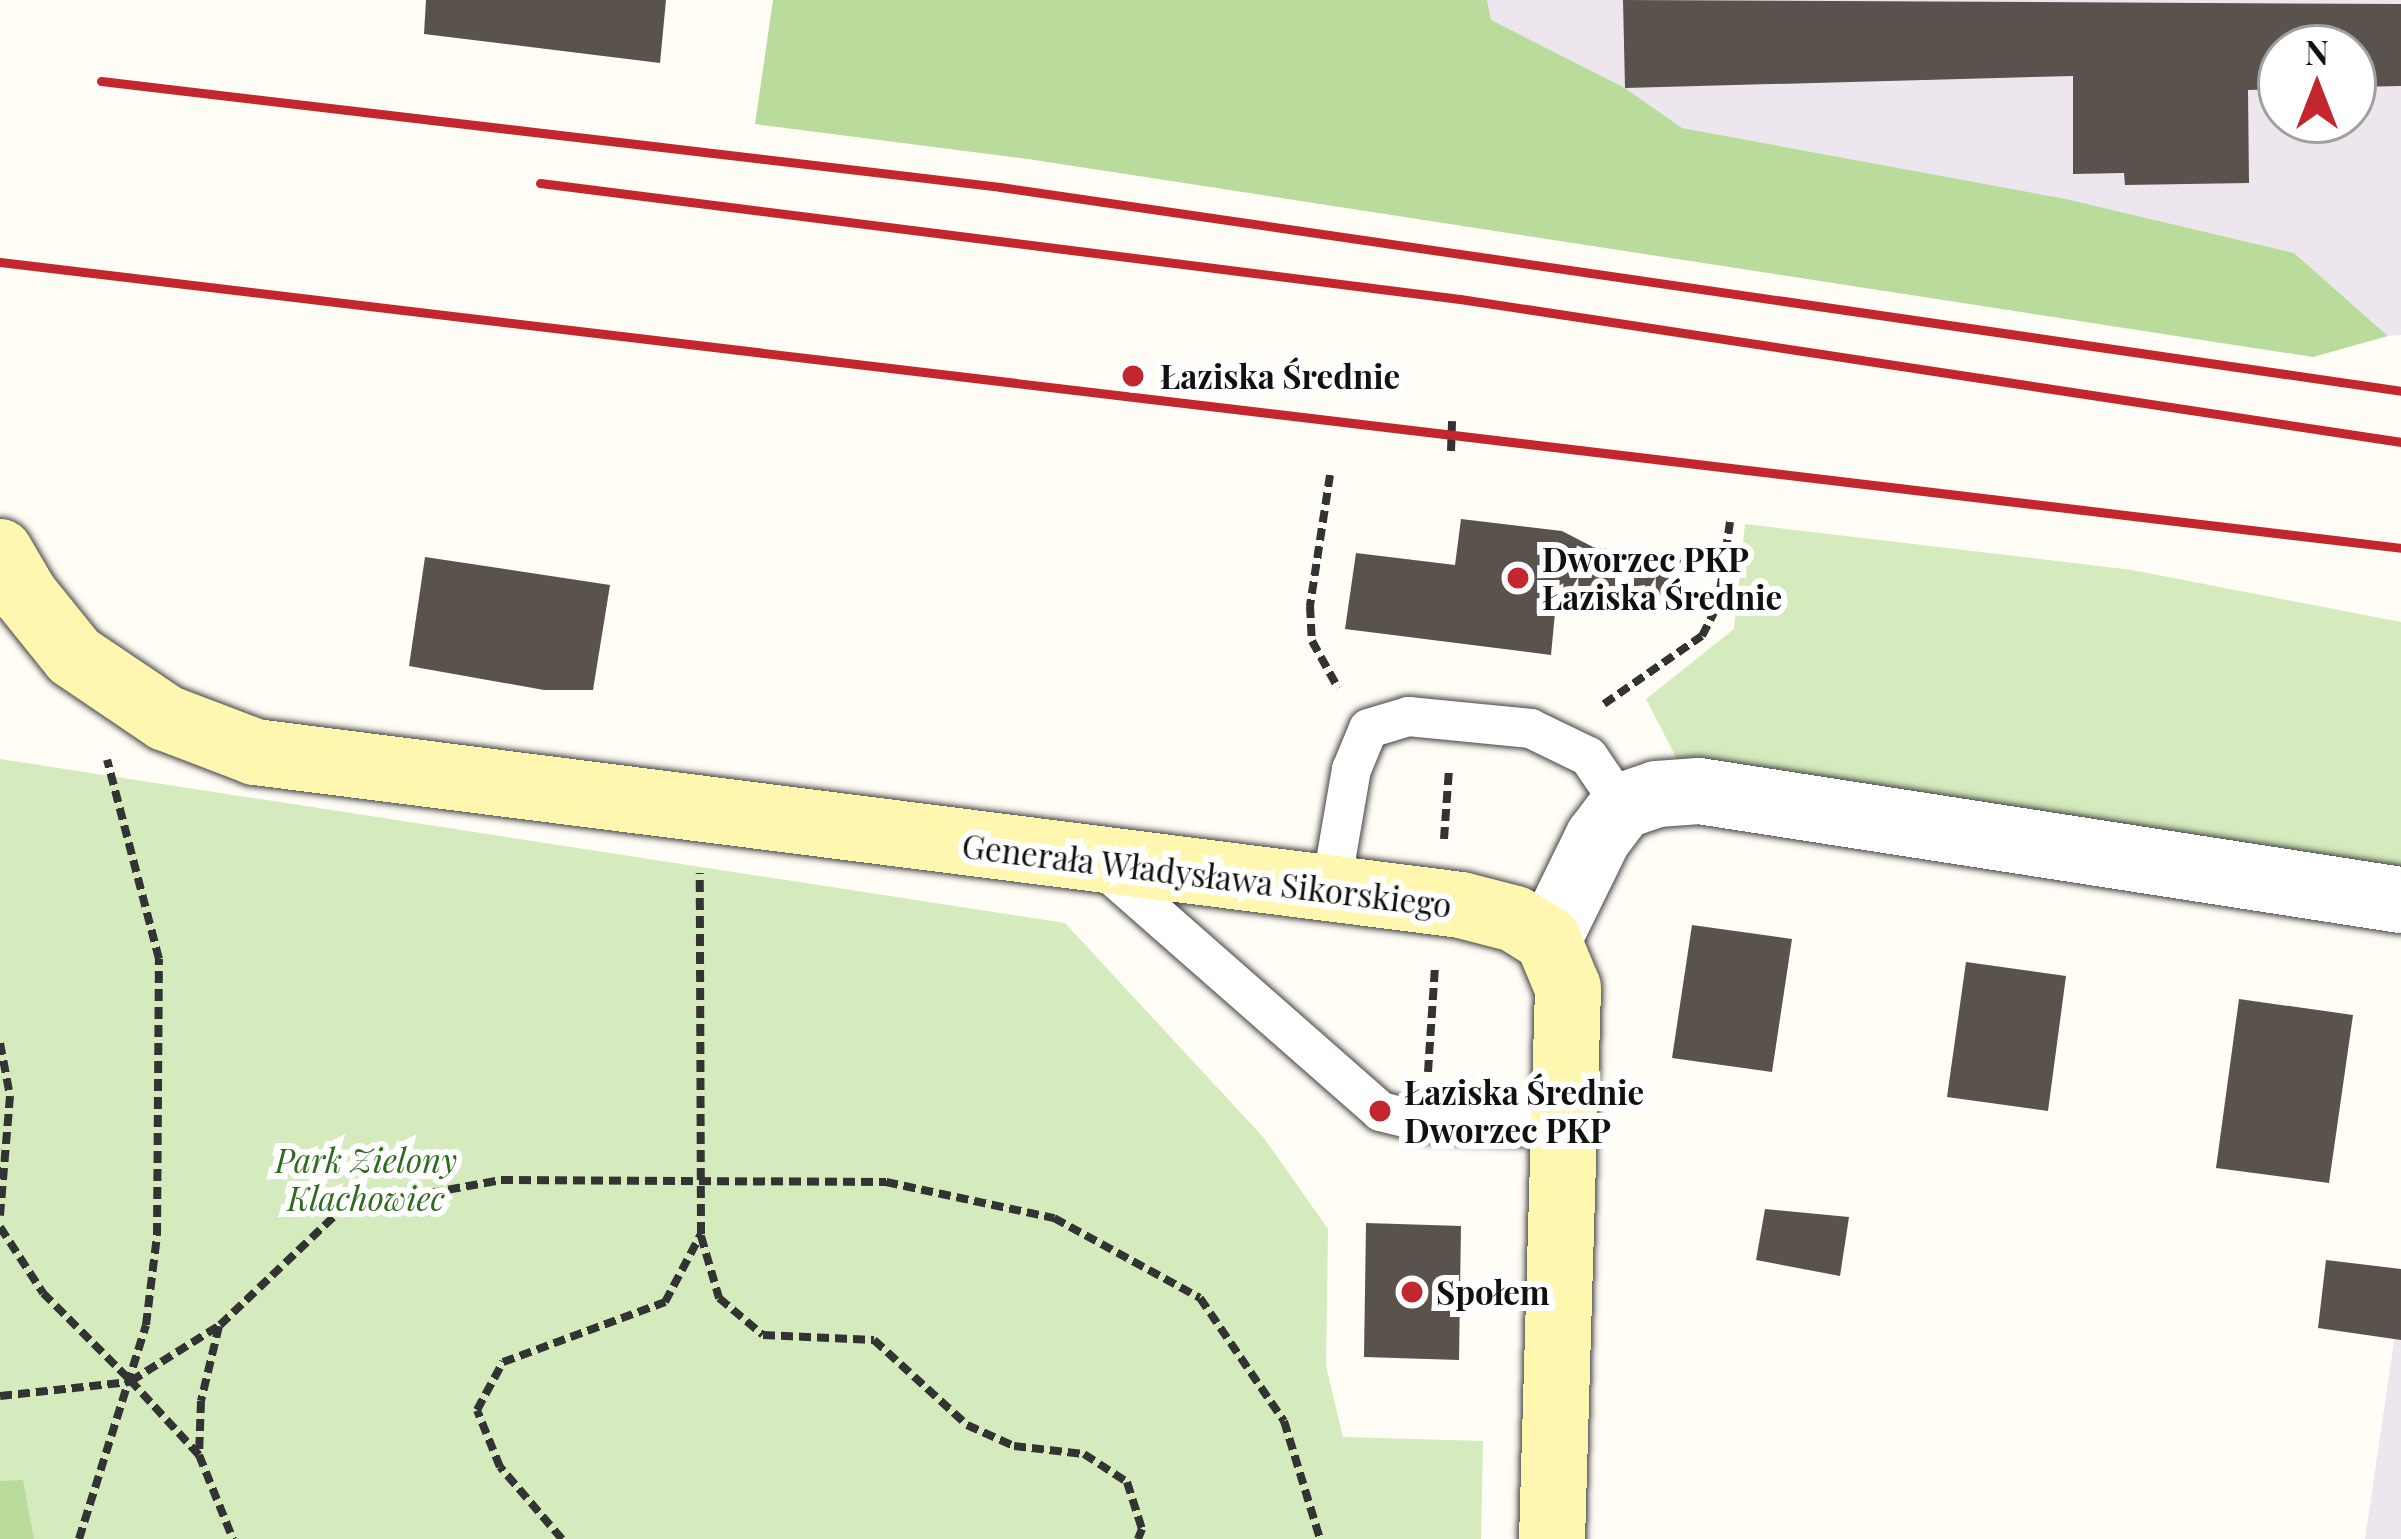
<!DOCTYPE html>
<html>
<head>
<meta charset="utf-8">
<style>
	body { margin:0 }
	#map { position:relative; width:2401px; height:1539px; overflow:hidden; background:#fffdf5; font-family:"Playfair Display",serif }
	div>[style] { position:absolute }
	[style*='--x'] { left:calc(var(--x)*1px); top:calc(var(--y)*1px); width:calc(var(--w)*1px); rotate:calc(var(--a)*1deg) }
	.industrial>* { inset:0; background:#eee6ef }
	.green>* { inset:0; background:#d5ebbd }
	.forest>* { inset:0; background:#b9dc9c }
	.building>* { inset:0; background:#5a524d }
	.path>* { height:8px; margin-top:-4px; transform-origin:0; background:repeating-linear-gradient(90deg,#333 0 12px,transparent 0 18px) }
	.roads { filter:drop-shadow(0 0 3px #444) drop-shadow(0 0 3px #444) }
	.lane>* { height:39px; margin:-19.5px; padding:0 19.5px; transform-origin:19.5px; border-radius:19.5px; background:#fff }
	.street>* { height:66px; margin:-33px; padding:0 33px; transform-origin:33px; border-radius:33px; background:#fff }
	.secondary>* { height:66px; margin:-33px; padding:0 33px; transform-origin:33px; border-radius:33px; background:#fff6b0 }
	.rail>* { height:9px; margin:-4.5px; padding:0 4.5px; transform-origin:4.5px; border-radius:4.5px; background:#c4262e }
	.dots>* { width:33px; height:33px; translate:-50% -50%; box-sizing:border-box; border:6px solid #fff; border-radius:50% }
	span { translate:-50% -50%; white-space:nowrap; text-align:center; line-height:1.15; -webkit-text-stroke:12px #fff; paint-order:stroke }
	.poi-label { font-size:33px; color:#111; font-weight:700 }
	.left { translate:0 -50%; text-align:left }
	.street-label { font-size:33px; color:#111 }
	.park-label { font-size:33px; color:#2f6b1f; font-style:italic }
	.north { position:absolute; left:2257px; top:24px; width:120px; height:120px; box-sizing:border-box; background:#fff; border:3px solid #a0a0a0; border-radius:50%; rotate:0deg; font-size:33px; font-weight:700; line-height:48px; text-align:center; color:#111 }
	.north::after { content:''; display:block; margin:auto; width:42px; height:54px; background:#c4262e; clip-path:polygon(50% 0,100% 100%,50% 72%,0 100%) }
</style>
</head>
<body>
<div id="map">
	<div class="industrial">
		<div style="clip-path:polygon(evenodd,1487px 0,2401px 0,2401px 335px,2388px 336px,2294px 253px,2066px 199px,1682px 128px,1625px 88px,1490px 20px,1487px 0,2281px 48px,2353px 48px,2353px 120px,2281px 120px,2281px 48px)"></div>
		<div style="clip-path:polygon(2401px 1294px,2401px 1539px,2365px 1539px)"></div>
	</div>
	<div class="green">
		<div style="clip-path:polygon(1745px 524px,2132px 570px,2401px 622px,2401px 876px,1679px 763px,1646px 699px,1734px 629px)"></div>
		<div style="clip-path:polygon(0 759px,1065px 923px,1264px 1138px,1328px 1229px,1326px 1366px,1343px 1437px,1483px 1441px,1481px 1539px,0 1539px)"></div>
	</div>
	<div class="forest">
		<div style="clip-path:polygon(773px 0,1487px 0,1491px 20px,1625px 88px,1682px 128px,2066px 199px,2294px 253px,2388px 336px,2313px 357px,1028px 159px,755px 124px)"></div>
		<div style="clip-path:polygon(23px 1480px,34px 1539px,0 1539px,0 1481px)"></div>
	</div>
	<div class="building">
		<div style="clip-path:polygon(426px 0,666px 0,660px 63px,424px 34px)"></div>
		<div style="clip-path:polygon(1623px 0,2401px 4px,2401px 86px,2353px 87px,2353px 48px,2281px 48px,2281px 89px,2248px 90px,2249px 183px,2125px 185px,2124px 173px,2073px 174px,2073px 76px,1625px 88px)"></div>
		<div style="clip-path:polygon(1461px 519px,1562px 531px,1593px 547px,1686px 558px,1680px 608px,1557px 592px,1551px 655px,1345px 629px,1356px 553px,1455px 565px)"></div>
		<div style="clip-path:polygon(425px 557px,610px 585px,593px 690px,544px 690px,409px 666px)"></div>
		<div style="clip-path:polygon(1692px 925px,1792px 939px,1772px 1072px,1672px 1058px)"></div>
		<div style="clip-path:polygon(1966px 962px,2066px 976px,2048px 1111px,1947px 1097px)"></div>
		<div style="clip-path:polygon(2239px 999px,2353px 1015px,2329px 1183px,2216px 1168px)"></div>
		<div style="clip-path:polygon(1765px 1209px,1849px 1217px,1840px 1276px,1756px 1260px)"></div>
		<div style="clip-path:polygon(1366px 1223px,1461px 1226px,1459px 1360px,1364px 1357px)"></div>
		<div style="clip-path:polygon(2326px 1260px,2401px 1269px,2401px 1340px,2318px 1328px)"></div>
	</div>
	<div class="path">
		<div style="--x:1451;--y:451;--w:30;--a:-88"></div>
		<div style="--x:1330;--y:475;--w:133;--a:98.7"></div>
		<div style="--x:1310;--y:606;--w:35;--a:87"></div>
		<div style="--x:1312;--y:641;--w:54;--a:61"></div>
		<div style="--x:1604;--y:704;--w:119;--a:-34.8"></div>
		<div style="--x:1702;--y:636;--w:35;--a:-63"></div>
		<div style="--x:1718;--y:605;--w:84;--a:-81.8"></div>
		<div style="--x:1444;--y:839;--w:69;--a:-85.9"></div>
		<div style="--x:0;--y:1043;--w:54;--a:79.3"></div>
		<div style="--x:10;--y:1096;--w:120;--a:94.8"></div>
		<div style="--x:1428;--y:1072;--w:105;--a:-86.2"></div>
		<div style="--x:0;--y:1227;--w:79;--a:56.9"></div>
		<div style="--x:43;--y:1293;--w:123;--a:45"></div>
		<div style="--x:701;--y:1236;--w:65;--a:73.8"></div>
		<div style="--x:719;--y:1298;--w:57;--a:40.1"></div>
		<div style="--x:763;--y:1335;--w:111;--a:2.6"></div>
		<div style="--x:874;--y:1340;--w:126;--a:42.4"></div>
		<div style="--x:967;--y:1425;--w:51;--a:24.1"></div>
		<div style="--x:1014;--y:1446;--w:70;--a:6.5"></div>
		<div style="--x:1084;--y:1454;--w:51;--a:33.1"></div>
		<div style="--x:1127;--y:1482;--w:49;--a:72.3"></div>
		<div style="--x:1142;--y:1529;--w:11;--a:112"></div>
		<div style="--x:219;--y:1326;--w:77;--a:103.5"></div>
		<div style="--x:201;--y:1401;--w:54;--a:92.1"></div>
		<div style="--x:199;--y:1455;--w:91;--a:68"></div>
		<div style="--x:0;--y:1396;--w:130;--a:-6.2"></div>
		<div style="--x:199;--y:1455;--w:100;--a:-132.6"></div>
		<div style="--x:131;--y:1381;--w:105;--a:-32.2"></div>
		<div style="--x:220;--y:1325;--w:168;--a:-43.6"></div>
		<div style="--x:342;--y:1209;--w:162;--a:-10.3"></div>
		<div style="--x:501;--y:1180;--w:385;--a:0.3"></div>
		<div style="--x:886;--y:1182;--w:172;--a:12.1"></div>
		<div style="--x:1054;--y:1218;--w:166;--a:28.7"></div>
		<div style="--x:1200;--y:1298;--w:149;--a:55.7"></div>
		<div style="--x:1284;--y:1421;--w:123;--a:73"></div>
		<div style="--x:79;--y:1539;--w:224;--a:-72.6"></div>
		<div style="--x:146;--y:1325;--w:91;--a:-83"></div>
		<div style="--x:157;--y:1235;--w:276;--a:-89.6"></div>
		<div style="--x:159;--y:959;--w:206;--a:-104.6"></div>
		<div style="--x:562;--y:1539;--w:95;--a:-130.7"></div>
		<div style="--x:500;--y:1467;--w:61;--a:-112"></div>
		<div style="--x:477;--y:1410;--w:55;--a:-61.6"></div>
		<div style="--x:503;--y:1362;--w:173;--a:-20.3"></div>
		<div style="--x:665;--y:1302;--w:77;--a:-62.1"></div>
		<div style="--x:701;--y:1234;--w:361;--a:-90.2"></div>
	</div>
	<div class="roads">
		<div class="lane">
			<div style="--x:1098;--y:863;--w:376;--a:41.3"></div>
			<div style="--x:1380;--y:1111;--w:45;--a:14"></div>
			<div style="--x:1424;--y:1122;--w:139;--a:2.1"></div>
			<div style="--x:1330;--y:890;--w:123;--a:-80.2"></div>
			<div style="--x:1351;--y:769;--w:44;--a:-67.5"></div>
			<div style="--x:1368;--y:728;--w:42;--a:-16.7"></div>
			<div style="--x:1408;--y:716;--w:123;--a:5.6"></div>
			<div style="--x:1530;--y:728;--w:64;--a:25.8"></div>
			<div style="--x:1588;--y:756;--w:60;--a:55.8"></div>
		</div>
		<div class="street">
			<div style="--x:1548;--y:940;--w:114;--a:-63.9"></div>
			<div style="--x:1598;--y:838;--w:40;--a:-53"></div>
			<div style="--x:1622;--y:806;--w:37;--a:-19"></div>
			<div style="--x:1657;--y:794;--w:42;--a:-4.1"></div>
			<div style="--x:1699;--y:791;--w:710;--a:8.83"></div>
		</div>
		<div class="secondary">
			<div style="--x:0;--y:552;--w:50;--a:59.8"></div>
			<div style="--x:25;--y:595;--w:78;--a:51.2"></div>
			<div style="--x:74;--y:656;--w:111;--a:34"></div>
			<div style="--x:166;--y:718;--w:95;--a:20.9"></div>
			<div style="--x:255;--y:752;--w:1216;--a:7.23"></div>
			<div style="--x:1461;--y:905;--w:56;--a:14.5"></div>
			<div style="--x:1515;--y:919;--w:39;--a:32"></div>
			<div style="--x:1548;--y:940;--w:52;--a:67.4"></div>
			<div style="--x:1568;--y:988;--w:551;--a:91.66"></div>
		</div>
	</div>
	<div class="rail">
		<div style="--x:101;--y:81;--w:905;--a:6.72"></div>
		<div style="--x:1000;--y:187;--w:1416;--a:8.28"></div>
		<div style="--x:540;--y:183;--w:927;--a:7.19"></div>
		<div style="--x:1460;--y:299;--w:952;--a:8.64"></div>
		<div style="--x:0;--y:262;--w:2418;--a:6.79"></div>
	</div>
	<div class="dots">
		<div style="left:1133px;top:376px;background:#c4262e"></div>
		<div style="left:1518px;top:578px;background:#c4262e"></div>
		<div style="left:1380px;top:1111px;background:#c4262e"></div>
		<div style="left:1412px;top:1292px;background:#c4262e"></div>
	</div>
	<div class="poi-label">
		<span class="left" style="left:1160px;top:376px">Łaziska Średnie</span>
		<span class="left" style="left:1542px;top:578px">Dworzec PKP<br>Łaziska Średnie</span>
		<span class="left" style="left:1404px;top:1111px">Łaziska Średnie<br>Dworzec PKP</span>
		<span class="left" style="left:1436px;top:1292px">Społem</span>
	</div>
	<div class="street-label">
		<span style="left:1207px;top:875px;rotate:7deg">Generała Władysława Sikorskiego</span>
	</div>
	<div class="park-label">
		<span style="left:366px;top:1179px">Park Zielony<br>Klachowiec</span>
	</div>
	<div class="north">N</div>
</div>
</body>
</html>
